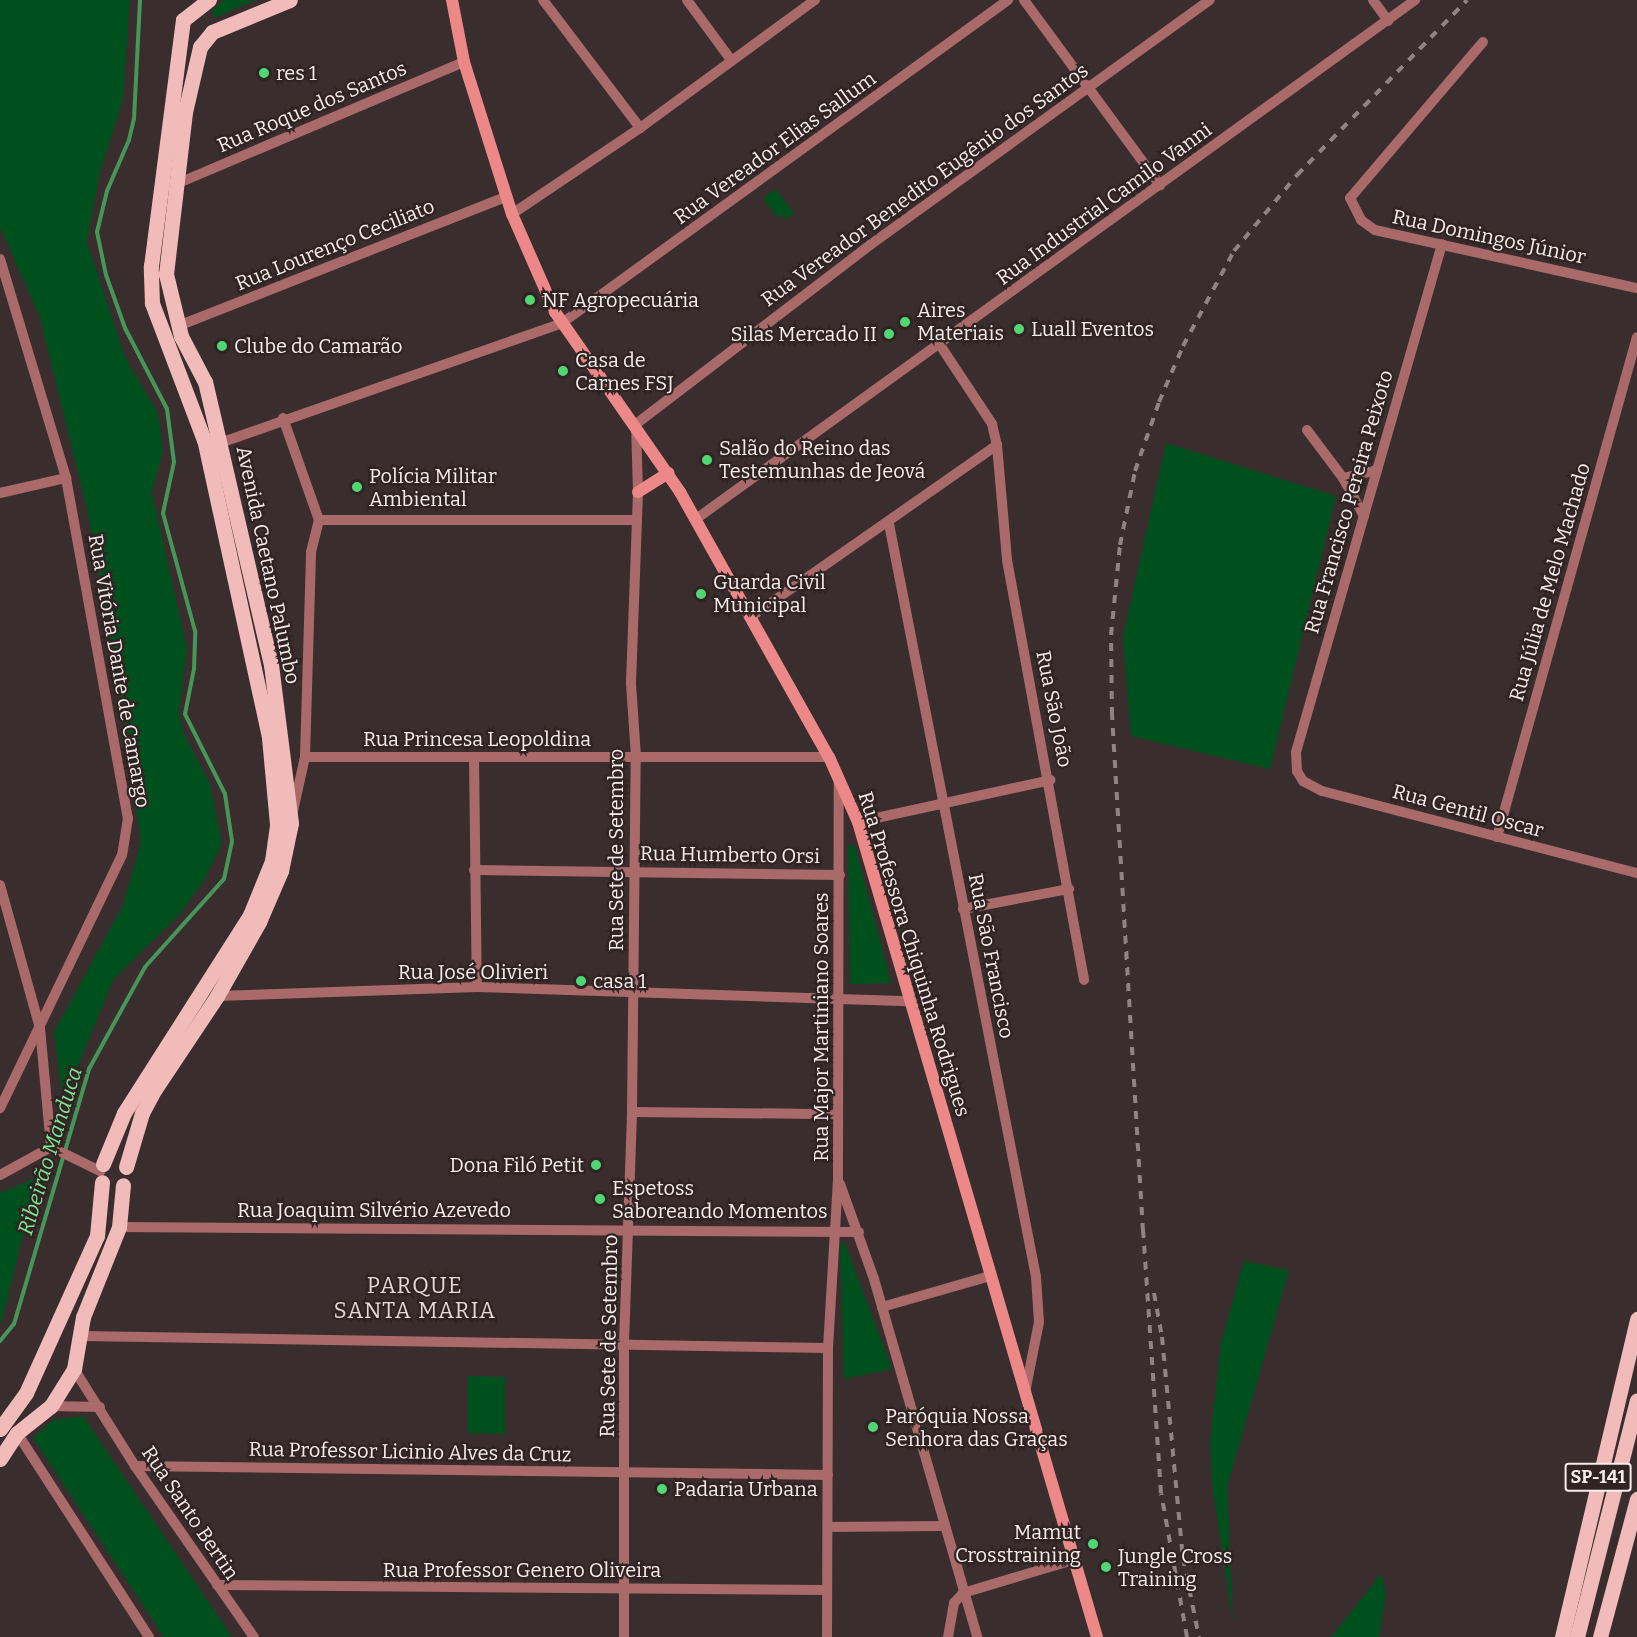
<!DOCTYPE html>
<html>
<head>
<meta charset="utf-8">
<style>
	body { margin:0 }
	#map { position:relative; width:1637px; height:1637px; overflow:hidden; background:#3a2d2d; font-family:Bitter,serif }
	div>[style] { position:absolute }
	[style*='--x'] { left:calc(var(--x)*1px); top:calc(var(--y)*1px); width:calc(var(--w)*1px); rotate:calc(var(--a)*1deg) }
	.green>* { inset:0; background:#00501e }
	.stream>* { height:4px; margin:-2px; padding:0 2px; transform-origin:2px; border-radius:2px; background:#469659 }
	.street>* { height:10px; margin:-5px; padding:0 5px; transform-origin:5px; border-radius:5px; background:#a96a69 }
	.secondary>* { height:12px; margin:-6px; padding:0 6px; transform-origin:6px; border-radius:6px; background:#ec8887 }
	.primary>* { height:15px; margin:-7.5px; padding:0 7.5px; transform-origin:7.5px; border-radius:7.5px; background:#f0bbb9 }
	.rail>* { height:4px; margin-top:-2px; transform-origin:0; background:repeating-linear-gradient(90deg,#8e8483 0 8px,transparent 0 16px) }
	.dots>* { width:16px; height:16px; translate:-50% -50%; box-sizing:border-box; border:3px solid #302423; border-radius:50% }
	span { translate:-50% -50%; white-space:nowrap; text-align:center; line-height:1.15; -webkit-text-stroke:4.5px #302423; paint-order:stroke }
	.shield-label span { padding:2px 4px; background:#302423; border:2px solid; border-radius:4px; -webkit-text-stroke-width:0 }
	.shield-label { font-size:18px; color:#f5edec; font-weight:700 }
	.poi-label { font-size:20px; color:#f5edec }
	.left { translate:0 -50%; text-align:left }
	.right { translate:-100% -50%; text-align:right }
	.street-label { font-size:20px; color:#f5edec }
	.water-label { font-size:21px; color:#7ee694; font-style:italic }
	.quarter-label { font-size:22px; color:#e8d7d6; letter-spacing:1.5px }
</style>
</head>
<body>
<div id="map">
	<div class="green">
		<div style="clip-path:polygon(0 0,130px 0,123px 100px,100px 172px,87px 242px,125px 357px,158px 413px,163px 450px,152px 493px,187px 648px,179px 712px,183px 732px,210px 784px,222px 843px,205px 879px,180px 914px,113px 980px,63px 1103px,54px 1032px,123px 905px,141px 842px,118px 678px,87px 509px,40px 318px,0 227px)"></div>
		<div style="clip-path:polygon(224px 0,256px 0,214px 18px,212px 10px)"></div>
		<div style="clip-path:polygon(775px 189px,794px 213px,785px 219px,781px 214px,777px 217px,763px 198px)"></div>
		<div style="clip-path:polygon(1166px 443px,1336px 496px,1270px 769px,1131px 736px,1123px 637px)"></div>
		<div style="clip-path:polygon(848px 845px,855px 846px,891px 983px,850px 984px)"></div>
		<div style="clip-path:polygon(37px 1177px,2px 1321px,0 1324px,0 1193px)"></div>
		<div style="clip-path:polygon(844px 1241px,892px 1369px,844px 1379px,840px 1244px)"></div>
		<div style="clip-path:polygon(1244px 1261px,1289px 1270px,1227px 1487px,1233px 1623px,1212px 1484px,1210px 1442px,1221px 1343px)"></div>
		<div style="clip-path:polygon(468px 1376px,505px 1377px,505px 1434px,468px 1433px)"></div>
		<div style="clip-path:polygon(83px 1416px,232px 1637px,164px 1637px,33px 1438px,53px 1420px)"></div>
		<div style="clip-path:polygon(1381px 1574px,1386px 1593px,1379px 1637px,1331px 1637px)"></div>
	</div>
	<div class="stream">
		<div style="--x:0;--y:1341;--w:22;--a:-51"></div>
		<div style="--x:14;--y:1324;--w:266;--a:-73.6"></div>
		<div style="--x:89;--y:1069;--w:116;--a:-61.2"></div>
		<div style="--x:145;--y:967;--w:118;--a:-48.1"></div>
		<div style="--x:224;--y:879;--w:39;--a:-78"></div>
		<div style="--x:232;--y:841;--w:48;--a:-98.5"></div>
		<div style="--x:225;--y:794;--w:89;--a:-116.6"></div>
		<div style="--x:185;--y:714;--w:46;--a:-78.7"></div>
		<div style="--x:194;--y:669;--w:38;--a:-88"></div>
		<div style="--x:195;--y:631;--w:122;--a:-105.2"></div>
		<div style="--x:163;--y:513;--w:52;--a:-77.8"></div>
		<div style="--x:174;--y:462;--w:53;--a:-97.5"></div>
		<div style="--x:167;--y:409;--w:91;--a:-117.4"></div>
		<div style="--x:125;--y:328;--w:56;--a:-109.7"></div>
		<div style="--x:106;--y:275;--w:44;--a:-101.8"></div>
		<div style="--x:97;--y:232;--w:42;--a:-76.3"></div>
		<div style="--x:107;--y:191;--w:56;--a:-66.7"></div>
		<div style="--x:129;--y:140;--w:22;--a:-77"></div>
		<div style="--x:134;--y:119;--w:119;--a:-87.1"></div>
	</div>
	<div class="street">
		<div style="--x:543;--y:0;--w:161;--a:52.8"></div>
		<div style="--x:687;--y:0;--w:74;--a:53.7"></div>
		<div style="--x:1024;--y:0;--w:230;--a:53.7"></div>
		<div style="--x:1373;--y:0;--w:26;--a:54"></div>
		<div style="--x:1483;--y:42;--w:205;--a:130.4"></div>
		<div style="--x:1350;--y:198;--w:25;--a:63"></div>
		<div style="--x:1361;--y:220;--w:17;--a:36"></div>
		<div style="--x:1375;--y:230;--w:268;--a:12.5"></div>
		<div style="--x:174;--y:185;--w:315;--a:-23"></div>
		<div style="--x:512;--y:214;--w:154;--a:-33.9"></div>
		<div style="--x:640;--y:128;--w:217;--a:-36.2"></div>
		<div style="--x:1442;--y:244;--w:529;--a:106.03"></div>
		<div style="--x:1296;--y:752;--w:19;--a:87"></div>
		<div style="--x:1297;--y:771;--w:12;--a:59"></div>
		<div style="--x:1303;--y:781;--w:21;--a:28"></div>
		<div style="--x:1322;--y:791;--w:325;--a:14.6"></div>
		<div style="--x:0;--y:259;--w:229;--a:73.2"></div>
		<div style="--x:66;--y:478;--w:346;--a:79.7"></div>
		<div style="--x:128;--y:818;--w:37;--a:99"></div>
		<div style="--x:122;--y:855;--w:281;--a:115.7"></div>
		<div style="--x:178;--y:326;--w:352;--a:-21.5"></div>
		<div style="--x:940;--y:345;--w:95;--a:56.6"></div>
		<div style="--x:992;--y:424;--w:22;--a:77"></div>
		<div style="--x:997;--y:445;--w:115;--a:85"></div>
		<div style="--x:1007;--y:560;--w:427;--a:79.6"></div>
		<div style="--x:283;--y:418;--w:108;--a:70.6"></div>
		<div style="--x:1307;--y:430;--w:60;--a:53.1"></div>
		<div style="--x:220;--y:443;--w:362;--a:-19.3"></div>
		<div style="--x:562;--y:323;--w:551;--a:-35.91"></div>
		<div style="--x:0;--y:493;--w:68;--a:-12.8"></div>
		<div style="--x:1364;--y:516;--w:43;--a:-118.9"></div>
		<div style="--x:1343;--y:478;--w:35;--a:-13"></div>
		<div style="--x:696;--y:519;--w:887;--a:-35.82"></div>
		<div style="--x:889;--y:524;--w:767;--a:78.95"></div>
		<div style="--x:1036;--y:1277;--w:45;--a:86.2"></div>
		<div style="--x:1039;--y:1322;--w:72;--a:101.2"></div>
		<div style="--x:752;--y:616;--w:299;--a:-34.9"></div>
		<div style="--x:305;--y:757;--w:524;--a:0"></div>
		<div style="--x:474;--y:757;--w:230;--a:89.3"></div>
		<div style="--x:293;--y:811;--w:55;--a:-77.5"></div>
		<div style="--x:305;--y:757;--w:205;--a:-88.3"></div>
		<div style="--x:311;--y:552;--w:33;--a:-76"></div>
		<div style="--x:319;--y:520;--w:317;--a:0"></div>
		<div style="--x:858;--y:822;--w:197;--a:-12.3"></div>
		<div style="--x:1497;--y:837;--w:519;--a:-74.36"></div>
		<div style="--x:474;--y:870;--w:366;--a:0.8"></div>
		<div style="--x:0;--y:885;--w:148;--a:74.4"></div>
		<div style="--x:40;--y:1028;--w:120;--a:84.7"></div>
		<div style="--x:963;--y:909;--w:108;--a:-10.7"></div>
		<div style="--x:217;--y:996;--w:260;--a:-2"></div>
		<div style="--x:477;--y:987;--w:432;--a:1.9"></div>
		<div style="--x:632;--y:1112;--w:204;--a:0.6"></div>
		<div style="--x:51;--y:1147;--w:55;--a:26.1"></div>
		<div style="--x:0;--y:1175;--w:58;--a:-28.8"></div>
		<div style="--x:840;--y:1184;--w:101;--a:70.3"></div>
		<div style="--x:874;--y:1279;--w:373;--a:73.9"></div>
		<div style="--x:119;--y:1227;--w:740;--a:0.39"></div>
		<div style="--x:882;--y:1307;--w:112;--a:-16"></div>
		<div style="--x:80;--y:1336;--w:748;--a:0.92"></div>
		<div style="--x:74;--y:1369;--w:115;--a:57.8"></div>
		<div style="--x:135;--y:1466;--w:208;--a:55.2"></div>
		<div style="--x:51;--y:1406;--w:49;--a:1.2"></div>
		<div style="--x:17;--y:1433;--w:243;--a:57.1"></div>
		<div style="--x:135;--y:1466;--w:693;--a:0.74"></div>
		<div style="--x:828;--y:1527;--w:115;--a:-0.5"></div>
		<div style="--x:217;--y:1585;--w:610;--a:0.47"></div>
		<div style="--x:624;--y:1637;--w:294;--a:-90"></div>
		<div style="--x:624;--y:1343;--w:231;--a:-88"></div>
		<div style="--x:632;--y:1112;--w:355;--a:-89.4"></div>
		<div style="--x:636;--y:757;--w:74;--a:-93.9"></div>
		<div style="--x:631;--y:683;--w:191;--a:-87.9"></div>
		<div style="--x:638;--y:492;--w:68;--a:-91.7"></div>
		<div style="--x:636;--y:424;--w:295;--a:-37.4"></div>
		<div style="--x:870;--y:245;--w:419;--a:-35.8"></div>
		<div style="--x:827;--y:1637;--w:289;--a:-89.8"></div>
		<div style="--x:828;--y:1348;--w:168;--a:-86.6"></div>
		<div style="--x:838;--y:1180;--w:400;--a:-89.9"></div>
		<div style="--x:948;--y:1637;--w:35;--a:-80"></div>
		<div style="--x:954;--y:1603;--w:13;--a:-48"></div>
		<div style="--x:963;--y:1593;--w:115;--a:-16.7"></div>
	</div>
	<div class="secondary">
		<div style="--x:452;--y:0;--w:63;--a:79"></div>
		<div style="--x:464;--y:62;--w:159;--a:72.5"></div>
		<div style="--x:512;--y:214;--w:107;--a:66.3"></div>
		<div style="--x:555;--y:312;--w:219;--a:55.2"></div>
		<div style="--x:680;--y:492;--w:304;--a:60.7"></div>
		<div style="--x:829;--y:757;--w:71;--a:66"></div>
		<div style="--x:858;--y:822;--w:849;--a:73.66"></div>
		<div style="--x:638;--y:492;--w:36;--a:-32"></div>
	</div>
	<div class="primary">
		<div style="--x:103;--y:1164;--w:55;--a:-67.6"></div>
		<div style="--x:124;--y:1113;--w:235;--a:-57.5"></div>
		<div style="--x:250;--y:915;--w:58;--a:-67.8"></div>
		<div style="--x:272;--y:861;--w:37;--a:-82"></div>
		<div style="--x:277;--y:824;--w:87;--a:-95.3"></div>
		<div style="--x:269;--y:737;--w:304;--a:-102.3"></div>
		<div style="--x:204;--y:440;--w:147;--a:-110.8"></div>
		<div style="--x:152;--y:303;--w:37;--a:-92"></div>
		<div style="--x:151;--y:266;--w:248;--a:-82.6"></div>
		<div style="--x:183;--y:20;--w:33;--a:-38"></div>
		<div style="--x:126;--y:1167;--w:56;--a:-73.5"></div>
		<div style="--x:142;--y:1113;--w:27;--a:-62"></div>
		<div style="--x:155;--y:1089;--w:112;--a:-56.3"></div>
		<div style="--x:217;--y:996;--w:85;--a:-60.4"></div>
		<div style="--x:259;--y:922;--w:56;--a:-66.7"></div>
		<div style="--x:281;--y:871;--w:49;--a:-78.2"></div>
		<div style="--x:291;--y:823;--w:159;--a:-97.2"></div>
		<div style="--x:271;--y:665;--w:291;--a:-103.1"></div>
		<div style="--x:205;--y:382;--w:52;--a:-117.6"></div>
		<div style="--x:181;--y:336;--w:64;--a:-103.6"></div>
		<div style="--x:166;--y:274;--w:163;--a:-83.3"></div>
		<div style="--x:185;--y:112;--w:67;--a:-77"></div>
		<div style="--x:200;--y:47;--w:19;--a:-51"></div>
		<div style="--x:212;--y:32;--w:84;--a:-22.3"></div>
		<div style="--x:0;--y:1429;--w:44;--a:-54.2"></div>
		<div style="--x:26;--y:1393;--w:172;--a:-65.7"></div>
		<div style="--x:97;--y:1236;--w:54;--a:-84.7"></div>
		<div style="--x:0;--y:1459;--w:31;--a:-57"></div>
		<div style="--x:17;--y:1433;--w:43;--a:-38.5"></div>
		<div style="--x:51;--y:1406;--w:44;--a:-58.1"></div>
		<div style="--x:74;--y:1369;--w:53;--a:-80.2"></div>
		<div style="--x:83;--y:1317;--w:97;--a:-68.2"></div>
		<div style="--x:119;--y:1227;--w:42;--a:-84.6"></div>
		<div style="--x:1562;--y:1637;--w:327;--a:-76.7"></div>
		<div style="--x:1577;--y:1637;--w:244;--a:-75.8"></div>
		<div style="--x:1600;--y:1637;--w:143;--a:-75"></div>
	</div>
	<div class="rail">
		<div style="--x:1154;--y:1293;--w:45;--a:79.7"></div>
		<div style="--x:1162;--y:1337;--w:222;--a:84.6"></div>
		<div style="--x:1183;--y:1558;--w:81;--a:78.6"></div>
		<div style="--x:1187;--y:1637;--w:146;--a:-100.2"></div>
		<div style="--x:1161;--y:1493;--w:263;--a:-93.9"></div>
		<div style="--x:1143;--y:1231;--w:517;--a:-93.44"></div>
		<div style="--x:1112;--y:715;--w:80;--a:-90.7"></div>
		<div style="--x:1111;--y:635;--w:90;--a:-84.3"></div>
		<div style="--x:1120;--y:545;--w:76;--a:-78.5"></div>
		<div style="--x:1135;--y:471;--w:73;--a:-70.8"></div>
		<div style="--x:1159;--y:402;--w:61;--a:-66.8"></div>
		<div style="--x:1183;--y:346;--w:108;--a:-61.8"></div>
		<div style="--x:1234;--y:251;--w:99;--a:-50.3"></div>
		<div style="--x:1297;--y:175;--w:244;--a:-45.8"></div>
	</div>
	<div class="dots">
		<div style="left:264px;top:73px;background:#50d674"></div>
		<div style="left:530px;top:300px;background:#50d674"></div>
		<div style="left:905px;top:322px;background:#50d674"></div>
		<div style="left:1019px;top:329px;background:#50d674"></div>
		<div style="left:889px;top:334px;background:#50d674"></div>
		<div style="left:222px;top:346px;background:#50d674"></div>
		<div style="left:563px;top:371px;background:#50d674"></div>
		<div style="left:707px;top:460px;background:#50d674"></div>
		<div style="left:357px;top:487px;background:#50d674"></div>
		<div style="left:701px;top:594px;background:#50d674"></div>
		<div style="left:581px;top:981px;background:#50d674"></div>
		<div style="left:596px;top:1165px;background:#50d674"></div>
		<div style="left:600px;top:1199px;background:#50d674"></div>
		<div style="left:873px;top:1427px;background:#50d674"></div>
		<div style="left:662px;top:1489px;background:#50d674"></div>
		<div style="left:1093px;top:1544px;background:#50d674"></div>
		<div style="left:1106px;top:1567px;background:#50d674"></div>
	</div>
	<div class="shield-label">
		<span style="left:1598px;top:1477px">SP-141</span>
	</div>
	<div class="poi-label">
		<span class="left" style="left:276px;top:73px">res 1</span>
		<span class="left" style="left:542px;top:300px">NF Agropecuária</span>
		<span class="left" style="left:917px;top:322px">Aires<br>Materiais</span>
		<span class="left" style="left:1031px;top:329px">Luall Eventos</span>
		<span class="right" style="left:877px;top:334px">Silas Mercado II</span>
		<span class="left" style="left:234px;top:346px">Clube do Camarão</span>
		<span class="left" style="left:575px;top:372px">Casa de<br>Carnes FSJ</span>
		<span class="left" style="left:719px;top:460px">Salão do Reino das<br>Testemunhas de Jeová</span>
		<span class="left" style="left:369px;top:488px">Polícia Militar<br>Ambiental</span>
		<span class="left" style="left:713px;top:594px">Guarda Civil<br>Municipal</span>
		<span class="left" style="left:593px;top:981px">casa 1</span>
		<span class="right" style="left:584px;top:1165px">Dona Filó Petit</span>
		<span class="left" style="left:612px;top:1200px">Espetoss<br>Saboreando Momentos</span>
		<span class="left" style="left:885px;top:1428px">Paróquia Nossa<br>Senhora das Graças</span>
		<span class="left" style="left:674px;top:1489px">Padaria Urbana</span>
		<span class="right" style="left:1081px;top:1544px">Mamut<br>Crosstraining</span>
		<span class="left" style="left:1118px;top:1568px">Jungle Cross<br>Training</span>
	</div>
	<div class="street-label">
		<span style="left:312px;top:107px;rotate:-23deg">Rua Roque dos Santos</span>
		<span style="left:775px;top:148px;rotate:-36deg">Rua Vereador Elias Sallum</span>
		<span style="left:925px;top:185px;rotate:-36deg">Rua Vereador Benedito Eugênio dos Santos</span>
		<span style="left:1104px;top:204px;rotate:-36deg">Rua Industrial Camilo Vanni</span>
		<span style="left:1489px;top:237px;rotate:12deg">Rua Domingos Júnior</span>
		<span style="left:335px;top:245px;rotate:-22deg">Rua Lourenço Ceciliato</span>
		<span style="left:1349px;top:502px;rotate:-74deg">Rua Francisco Pereira Peixoto</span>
		<span style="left:268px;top:565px;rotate:78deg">Avenida Caetano Palumbo</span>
		<span style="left:1550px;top:582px;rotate:-74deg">Rua Júlia de Melo Machado</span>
		<span style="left:119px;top:671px;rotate:80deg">Rua Vitória Dante de Camargo</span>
		<span style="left:1054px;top:709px;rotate:79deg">Rua São João</span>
		<span style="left:477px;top:739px">Rua Princesa Leopoldina</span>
		<span style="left:1468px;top:811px;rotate:15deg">Rua Gentil Oscar</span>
		<span style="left:616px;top:850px;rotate:-90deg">Rua Sete de Setembro</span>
		<span style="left:730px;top:855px;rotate:1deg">Rua Humberto Orsi</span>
		<span style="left:914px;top:954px;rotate:73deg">Rua Professora Chiquinha Rodrigues</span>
		<span style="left:991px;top:956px;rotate:79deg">Rua São Francisco</span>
		<span style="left:473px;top:972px">Rua José Olivieri</span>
		<span style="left:821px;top:1027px;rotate:-90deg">Rua Major Martiniano Soares</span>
		<span style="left:374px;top:1210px">Rua Joaquim Silvério Azevedo</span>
		<span style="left:609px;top:1336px;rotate:-89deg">Rua Sete de Setembro</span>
		<span style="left:410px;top:1452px;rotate:1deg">Rua Professor Licinio Alves da Cruz</span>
		<span style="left:190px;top:1513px;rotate:56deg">Rua Santo Bertin</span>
		<span style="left:522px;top:1570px">Rua Professor Genero Oliveira</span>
	</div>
	<div class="water-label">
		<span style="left:50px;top:1151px;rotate:-73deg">Ribeirão Manduca</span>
	</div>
	<div class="quarter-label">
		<span style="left:415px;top:1298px">PARQUE<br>SANTA MARIA</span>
	</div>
</div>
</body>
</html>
